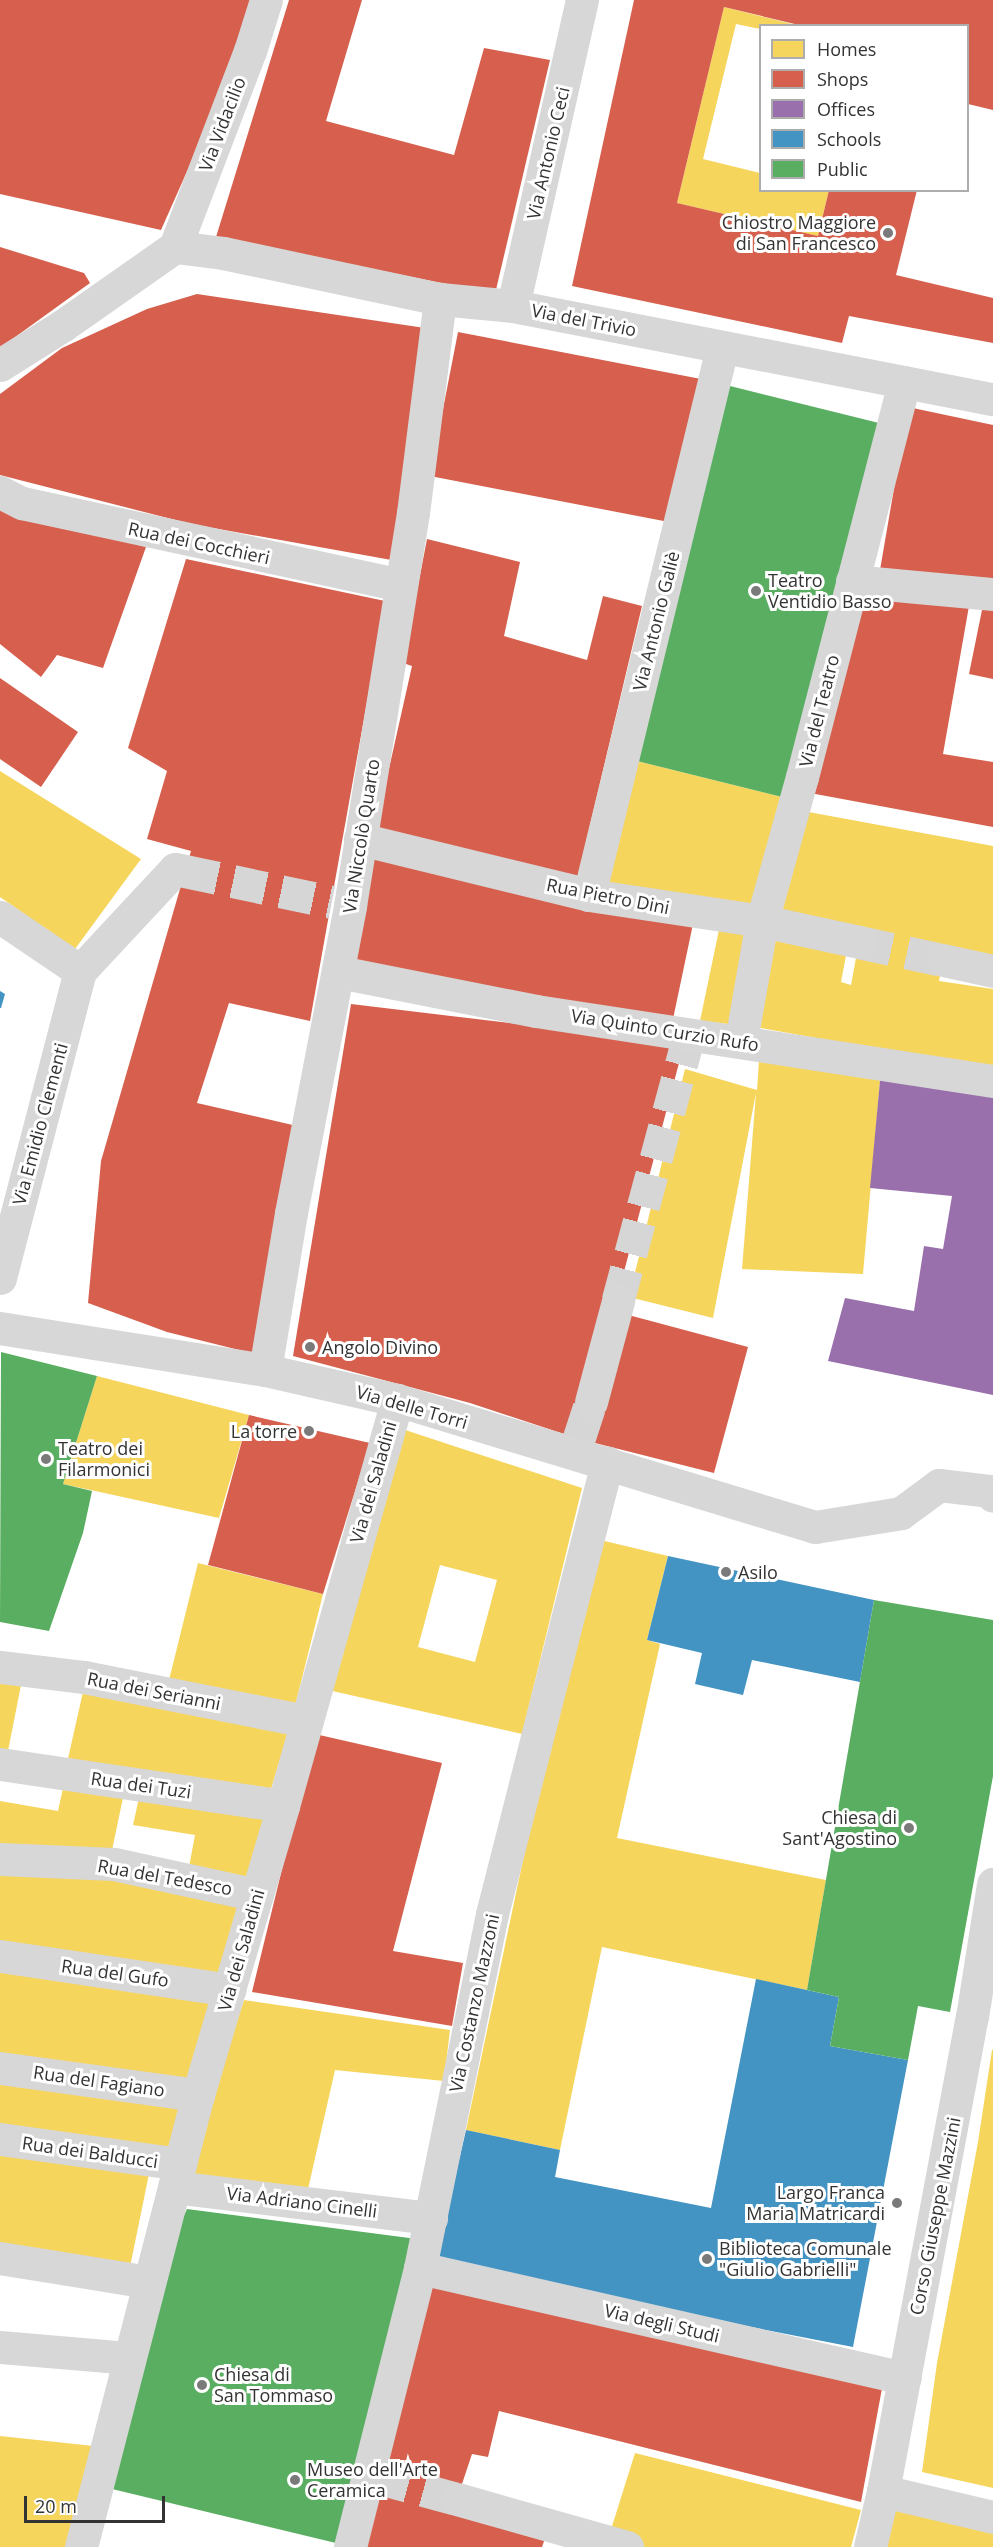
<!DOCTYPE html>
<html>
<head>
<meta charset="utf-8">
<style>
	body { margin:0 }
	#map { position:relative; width:993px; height:2547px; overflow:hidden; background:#fff; font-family:"Open Sans",sans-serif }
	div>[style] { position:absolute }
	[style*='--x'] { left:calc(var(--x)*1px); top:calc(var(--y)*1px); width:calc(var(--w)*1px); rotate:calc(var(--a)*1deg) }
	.homes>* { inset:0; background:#f6d55c }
	.shops>* { inset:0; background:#d6604d }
	.offices>* { inset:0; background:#9970ab }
	.schools>* { inset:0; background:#4393c3 }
	.public>* { inset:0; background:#5aae61 }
	.street-tunnel>* { height:33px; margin-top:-16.5px; transform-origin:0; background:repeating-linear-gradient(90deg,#d6d6d6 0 33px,transparent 0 49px) }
	.street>* { height:33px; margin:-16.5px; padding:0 16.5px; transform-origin:16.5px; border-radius:16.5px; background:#d7d7d7 }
	.dots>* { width:16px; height:16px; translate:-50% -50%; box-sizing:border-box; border:3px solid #fff; border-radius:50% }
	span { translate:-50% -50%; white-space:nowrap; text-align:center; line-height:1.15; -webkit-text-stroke:6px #fff; paint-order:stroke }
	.street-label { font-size:18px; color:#333 }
	.poi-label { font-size:18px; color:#333 }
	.right { translate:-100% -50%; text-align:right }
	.left { translate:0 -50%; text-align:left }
	.legend { position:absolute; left:759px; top:24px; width:210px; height:168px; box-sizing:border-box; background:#fff; border:2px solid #adadad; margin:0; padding:8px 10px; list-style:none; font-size:18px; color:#333 }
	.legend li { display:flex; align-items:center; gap:12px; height:30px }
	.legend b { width:30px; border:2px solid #adadad }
	.scale { position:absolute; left:24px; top:2496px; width:141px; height:27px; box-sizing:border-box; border:3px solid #333; border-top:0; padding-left:8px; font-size:18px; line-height:21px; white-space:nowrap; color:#333; -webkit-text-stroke:4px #fff; paint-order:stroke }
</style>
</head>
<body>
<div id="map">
	<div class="homes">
		<div style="clip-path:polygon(724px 7px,800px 26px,760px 26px,760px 29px,736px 24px,703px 159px,760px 173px,760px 190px,829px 190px,818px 236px,677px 203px)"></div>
		<div style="clip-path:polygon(629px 759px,790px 799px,758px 911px,602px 889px)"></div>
		<div style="clip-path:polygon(0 771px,141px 859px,75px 949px,0 897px)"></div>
		<div style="clip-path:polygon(803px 811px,993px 846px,993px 965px,943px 960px,939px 981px,993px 989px,993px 1070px,750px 1026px,767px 935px,847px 950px,841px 982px,851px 985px,860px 936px,771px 920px)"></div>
		<div style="clip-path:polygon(720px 925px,756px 933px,738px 1025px,700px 1021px)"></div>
		<div style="clip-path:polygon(759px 1060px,881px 1070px,863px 1274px,742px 1269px,756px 1093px,713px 1318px,629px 1297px,685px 1069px,757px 1090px)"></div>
		<div style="clip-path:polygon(97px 1376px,249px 1415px,219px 1518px,63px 1484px)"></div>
		<div style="clip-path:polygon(evenodd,393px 1426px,582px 1488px,522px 1734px,328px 1690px,393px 1426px,440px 1565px,497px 1580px,475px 1662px,418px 1647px,440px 1565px)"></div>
		<div style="clip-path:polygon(596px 1539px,668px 1556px,647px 1640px,660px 1644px,617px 1838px,826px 1880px,807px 1990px,602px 1947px,560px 2150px,466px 2130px,547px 1746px)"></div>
		<div style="clip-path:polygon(198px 1563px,323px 1594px,293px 1714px,168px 1684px)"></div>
		<div style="clip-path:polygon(0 1682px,21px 1685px,6px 1761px,0 1760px)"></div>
		<div style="clip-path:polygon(85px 1683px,290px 1726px,268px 1799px,67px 1763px)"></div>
		<div style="clip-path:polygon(65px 1779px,125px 1788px,110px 1860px,0 1854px,0 1801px,58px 1811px)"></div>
		<div style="clip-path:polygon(141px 1789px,267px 1818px,250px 1882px,189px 1867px,195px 1835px,133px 1825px)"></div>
		<div style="clip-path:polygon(0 1864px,95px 1870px,242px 1899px,219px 1982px,0 1947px)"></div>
		<div style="clip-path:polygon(0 1970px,216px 2001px,187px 2092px,0 2066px)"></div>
		<div style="clip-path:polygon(244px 2000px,450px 2030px,444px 2081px,335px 2070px,306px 2198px,184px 2181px)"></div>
		<div style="clip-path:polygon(992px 2050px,993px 2050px,993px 2488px,922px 2472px,937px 2363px,978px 2142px)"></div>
		<div style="clip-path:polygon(0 2074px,186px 2101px,172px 2150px,0 2133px)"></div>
		<div style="clip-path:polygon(0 2146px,151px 2164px,129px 2272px,0 2253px)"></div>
		<div style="clip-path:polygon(0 2436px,103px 2447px,76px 2547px,0 2547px)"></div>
		<div style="clip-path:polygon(635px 2453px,861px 2510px,851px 2547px,638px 2547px,608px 2539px)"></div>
		<div style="clip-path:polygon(894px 2507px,993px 2530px,993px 2547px,885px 2547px)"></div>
	</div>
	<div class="shops">
		<div style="clip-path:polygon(0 0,253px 0,228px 79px,161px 230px,0 194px)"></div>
		<div style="clip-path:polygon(289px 0,362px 0,326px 121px,454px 155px,484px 48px,550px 60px,495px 294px,216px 237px)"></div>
		<div style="clip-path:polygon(634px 0,993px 0,993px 110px,968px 104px,968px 26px,803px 26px,724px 7px,677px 203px,818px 236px,829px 190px,917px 190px,896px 275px,993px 298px,993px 343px,849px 316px,842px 343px,572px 286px)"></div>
		<div style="clip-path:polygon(0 247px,84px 273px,90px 283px,0 348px)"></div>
		<div style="clip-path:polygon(197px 294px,425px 328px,397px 561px,191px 524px,0 475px,0 394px,62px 348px,147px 309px)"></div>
		<div style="clip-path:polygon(458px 332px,701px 379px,674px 523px,430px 476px)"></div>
		<div style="clip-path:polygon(908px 407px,993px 425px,993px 582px,880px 570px)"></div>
		<div style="clip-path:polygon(0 505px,146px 547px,103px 668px,57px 655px,41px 677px,0 644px)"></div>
		<div style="clip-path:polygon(427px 539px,520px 562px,504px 636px,587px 660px,603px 596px,642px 606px,576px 884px,375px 831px,412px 666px,403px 663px)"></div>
		<div style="clip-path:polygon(186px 559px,385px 601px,310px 1021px,229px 1003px,197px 1103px,297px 1126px,259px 1355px,167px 1332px,88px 1303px,101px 1161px,191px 851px,147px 839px,167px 771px,128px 748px)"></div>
		<div style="clip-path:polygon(866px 589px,969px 606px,943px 754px,993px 762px,993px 827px,810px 793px)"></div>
		<div style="clip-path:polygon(983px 605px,993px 606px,993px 679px,969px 674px)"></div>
		<div style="clip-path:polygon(0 678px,78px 732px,41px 787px,0 759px)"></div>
		<div style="clip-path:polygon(372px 848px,693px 924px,673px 1019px,355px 964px)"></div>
		<div style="clip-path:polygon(351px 1004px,684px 1044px,611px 1321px,621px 1313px,748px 1347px,714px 1473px,579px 1439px,470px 1403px,293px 1356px)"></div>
		<div style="clip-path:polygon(249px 1415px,370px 1443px,323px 1594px,208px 1565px)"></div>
		<div style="clip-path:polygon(315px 1734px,442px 1763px,393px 1951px,463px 1963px,452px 2026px,252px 1992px)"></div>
		<div style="clip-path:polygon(425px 2277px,883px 2383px,861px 2502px,499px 2411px,488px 2457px,472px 2454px,456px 2502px,549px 2527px,542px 2547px,359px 2547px)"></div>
	</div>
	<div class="offices">
		<div style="clip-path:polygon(881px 1070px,993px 1086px,993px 1395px,828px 1361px,845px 1298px,914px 1311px,924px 1246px,943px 1249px,952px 1196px,870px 1188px)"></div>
	</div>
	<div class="schools">
		<div style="clip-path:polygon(0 991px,5px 994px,1px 1008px,0 1008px)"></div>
		<div style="clip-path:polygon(668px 1556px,874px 1600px,860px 1682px,752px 1660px,743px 1695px,695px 1684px,702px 1653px,647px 1640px)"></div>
		<div style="clip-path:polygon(756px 1979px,839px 1997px,830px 2046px,908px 2060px,853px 2347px,435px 2265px,466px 2130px,560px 2150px,555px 2177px,711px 2208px)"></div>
	</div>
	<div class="public">
		<div style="clip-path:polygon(722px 384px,883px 424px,790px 799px,629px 759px)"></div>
		<div style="clip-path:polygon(1px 1352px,97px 1376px,63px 1484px,92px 1491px,83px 1533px,49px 1631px,0 1622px)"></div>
		<div style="clip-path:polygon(874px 1600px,993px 1620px,993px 1776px,950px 2012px,918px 2006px,908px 2060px,830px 2046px,839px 1997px,807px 1990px)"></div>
		<div style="clip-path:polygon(187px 2209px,417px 2239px,340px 2544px,108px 2488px,173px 2238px)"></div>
	</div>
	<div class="street-tunnel">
		<div style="--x:185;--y:871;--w:150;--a:11.9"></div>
		<div style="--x:859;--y:942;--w:86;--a:12.1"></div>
		<div style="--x:618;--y:1301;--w:278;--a:-75"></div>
		<div style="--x:579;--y:1439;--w:39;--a:-72"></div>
		<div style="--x:376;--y:2477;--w:84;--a:15.2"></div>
	</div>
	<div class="street">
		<div style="--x:175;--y:247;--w:48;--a:7.1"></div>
		<div style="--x:223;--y:253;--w:222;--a:12"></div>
		<div style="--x:440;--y:299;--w:73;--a:5.5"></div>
		<div style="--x:513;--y:306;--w:489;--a:11"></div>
		<div style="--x:175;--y:247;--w:210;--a:-69.1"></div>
		<div style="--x:250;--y:51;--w:53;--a:-72.6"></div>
		<div style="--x:513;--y:306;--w:314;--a:-77.3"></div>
		<div style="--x:0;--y:365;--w:73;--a:-32.2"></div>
		<div style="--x:62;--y:326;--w:138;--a:-35"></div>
		<div style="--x:0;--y:492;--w:25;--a:27"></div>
		<div style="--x:22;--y:503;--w:387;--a:12.2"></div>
		<div style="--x:852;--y:581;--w:142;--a:5.3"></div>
		<div style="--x:360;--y:839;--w:236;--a:13.7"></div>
		<div style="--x:589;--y:895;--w:175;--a:8.5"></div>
		<div style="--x:762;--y:921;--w:99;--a:12.2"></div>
		<div style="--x:589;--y:895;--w:563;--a:-76.33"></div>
		<div style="--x:0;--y:917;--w:97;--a:34"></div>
		<div style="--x:943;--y:960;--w:51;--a:12.4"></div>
		<div style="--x:339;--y:972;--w:201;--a:11.2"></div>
		<div style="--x:536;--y:1011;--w:462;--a:8.7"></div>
		<div style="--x:741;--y:1041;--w:122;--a:-80.1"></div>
		<div style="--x:762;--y:921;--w:149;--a:-74.5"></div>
		<div style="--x:802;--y:777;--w:408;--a:-75.5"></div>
		<div style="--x:0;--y:1278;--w:317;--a:-75.4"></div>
		<div style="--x:80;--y:971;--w:139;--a:-47"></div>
		<div style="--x:175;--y:869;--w:10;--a:11"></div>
		<div style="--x:0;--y:1328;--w:268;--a:9"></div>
		<div style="--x:265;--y:1370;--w:135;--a:12.8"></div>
		<div style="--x:397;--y:1400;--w:437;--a:16.9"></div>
		<div style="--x:815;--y:1527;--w:87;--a:-9.2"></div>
		<div style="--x:901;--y:1513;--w:47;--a:-36.4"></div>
		<div style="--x:939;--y:1485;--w:50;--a:6.8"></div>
		<div style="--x:989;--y:1491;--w:6;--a:51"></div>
		<div style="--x:265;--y:1370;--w:159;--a:-80.6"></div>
		<div style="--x:291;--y:1213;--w:313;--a:-79.1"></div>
		<div style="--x:350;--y:906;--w:398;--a:-80.9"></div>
		<div style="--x:413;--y:513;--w:216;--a:-82.8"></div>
		<div style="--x:591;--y:1402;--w:105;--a:-75"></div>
		<div style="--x:0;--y:1667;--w:85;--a:6.8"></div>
		<div style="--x:84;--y:1677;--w:226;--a:11.2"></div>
		<div style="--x:0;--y:1764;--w:286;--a:8.4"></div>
		<div style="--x:0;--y:1859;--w:114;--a:2.5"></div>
		<div style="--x:114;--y:1864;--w:146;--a:12.2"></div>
		<div style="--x:0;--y:1956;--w:232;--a:8.4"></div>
		<div style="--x:0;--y:2068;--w:200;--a:7.8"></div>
		<div style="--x:0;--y:2139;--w:182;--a:7.9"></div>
		<div style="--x:174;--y:2187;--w:259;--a:6.9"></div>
		<div style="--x:0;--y:2258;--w:151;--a:9.2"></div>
		<div style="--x:420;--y:2268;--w:497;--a:12.8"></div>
		<div style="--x:0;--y:2347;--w:128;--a:4.9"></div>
		<div style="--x:883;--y:2491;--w:113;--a:13.3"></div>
		<div style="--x:457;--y:2499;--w:177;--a:15.8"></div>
		<div style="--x:81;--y:2547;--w:467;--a:-75.5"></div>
		<div style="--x:198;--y:2095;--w:301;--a:-73.6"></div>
		<div style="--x:283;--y:1806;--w:422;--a:-74.3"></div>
		<div style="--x:350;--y:2547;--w:288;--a:-75.9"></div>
		<div style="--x:420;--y:2268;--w:361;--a:-78.5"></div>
		<div style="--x:492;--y:1914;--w:466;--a:-75.7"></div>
		<div style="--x:870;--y:2547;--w:57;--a:-76.9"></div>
		<div style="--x:883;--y:2491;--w:482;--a:-79.4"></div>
		<div style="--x:972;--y:2017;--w:135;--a:-81"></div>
	</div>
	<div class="dots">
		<div style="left:888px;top:233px;background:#7a7a7a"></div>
		<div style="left:756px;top:591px;background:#7a7a7a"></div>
		<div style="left:310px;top:1347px;background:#7a7a7a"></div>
		<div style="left:309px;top:1431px;background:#7a7a7a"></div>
		<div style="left:46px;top:1459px;background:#7a7a7a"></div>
		<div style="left:726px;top:1572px;background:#7a7a7a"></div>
		<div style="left:909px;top:1828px;background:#7a7a7a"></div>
		<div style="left:897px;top:2203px;background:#7a7a7a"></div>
		<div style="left:707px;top:2259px;background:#7a7a7a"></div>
		<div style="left:202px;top:2385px;background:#7a7a7a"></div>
		<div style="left:295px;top:2480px;background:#7a7a7a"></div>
	</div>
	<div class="street-label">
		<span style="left:222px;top:124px;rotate:-69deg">Via Vidacilio</span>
		<span style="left:548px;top:153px;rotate:-77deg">Via Antonio Ceci</span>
		<span style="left:584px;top:320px;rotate:11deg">Via del Trivio</span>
		<span style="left:199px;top:543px;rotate:12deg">Rua dei Cocchieri</span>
		<span style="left:656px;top:621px;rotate:-76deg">Via Antonio Galiè</span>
		<span style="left:819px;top:711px;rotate:-76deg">Via del Teatro</span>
		<span style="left:361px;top:836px;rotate:-81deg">Via Niccolò Quarto</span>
		<span style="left:608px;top:896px;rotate:11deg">Rua Pietro Dini</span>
		<span style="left:665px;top:1030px;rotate:9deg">Via Quinto Curzio Rufo</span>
		<span style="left:40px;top:1124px;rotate:-75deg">Via Emidio Clementi</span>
		<span style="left:412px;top:1407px;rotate:16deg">Via delle Torri</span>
		<span style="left:373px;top:1482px;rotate:-74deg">Via dei Saladini</span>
		<span style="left:154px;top:1691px;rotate:11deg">Rua dei Serianni</span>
		<span style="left:141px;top:1785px;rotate:8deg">Rua dei Tuzi</span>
		<span style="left:165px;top:1877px;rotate:10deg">Rua del Tedesco</span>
		<span style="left:241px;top:1950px;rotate:-74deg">Via dei Saladini</span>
		<span style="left:115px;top:1973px;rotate:8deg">Rua del Gufo</span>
		<span style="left:474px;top:2003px;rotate:-78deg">Via Costanzo Mazzoni</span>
		<span style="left:99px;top:2081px;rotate:8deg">Rua del Fagiano</span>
		<span style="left:90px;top:2152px;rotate:8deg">Rua dei Balducci</span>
		<span style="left:302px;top:2202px;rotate:7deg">Via Adriano Cinelli</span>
		<span style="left:935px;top:2216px;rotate:-79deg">Corso Giuseppe Mazzini</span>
		<span style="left:662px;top:2323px;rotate:13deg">Via degli Studi</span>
	</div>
	<div class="poi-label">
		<span class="right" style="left:876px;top:233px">Chiostro Maggiore<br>di San Francesco</span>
		<span class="left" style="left:768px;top:591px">Teatro<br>Ventidio Basso</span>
		<span class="left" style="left:322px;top:1347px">Angolo Divino</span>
		<span class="right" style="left:297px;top:1431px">La torre</span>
		<span class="left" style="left:58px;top:1459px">Teatro dei<br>Filarmonici</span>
		<span class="left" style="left:738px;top:1572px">Asilo</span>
		<span class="right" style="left:897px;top:1828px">Chiesa di<br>Sant'Agostino</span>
		<span class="right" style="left:885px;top:2203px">Largo Franca<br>Maria Matricardi</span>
		<span class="left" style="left:719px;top:2259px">Biblioteca Comunale<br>"Giulio Gabrielli"</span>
		<span class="left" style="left:214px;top:2385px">Chiesa di<br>San Tommaso</span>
		<span class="left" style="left:307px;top:2480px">Museo dell'Arte<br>Ceramica</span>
	</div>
	<ul class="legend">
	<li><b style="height:16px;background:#f6d55c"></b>Homes</li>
	<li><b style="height:16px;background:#d6604d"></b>Shops</li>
	<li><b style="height:16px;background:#9970ab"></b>Offices</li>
	<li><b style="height:16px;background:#4393c3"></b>Schools</li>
	<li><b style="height:16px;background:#5aae61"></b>Public</li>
	</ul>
	<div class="scale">20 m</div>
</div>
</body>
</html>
